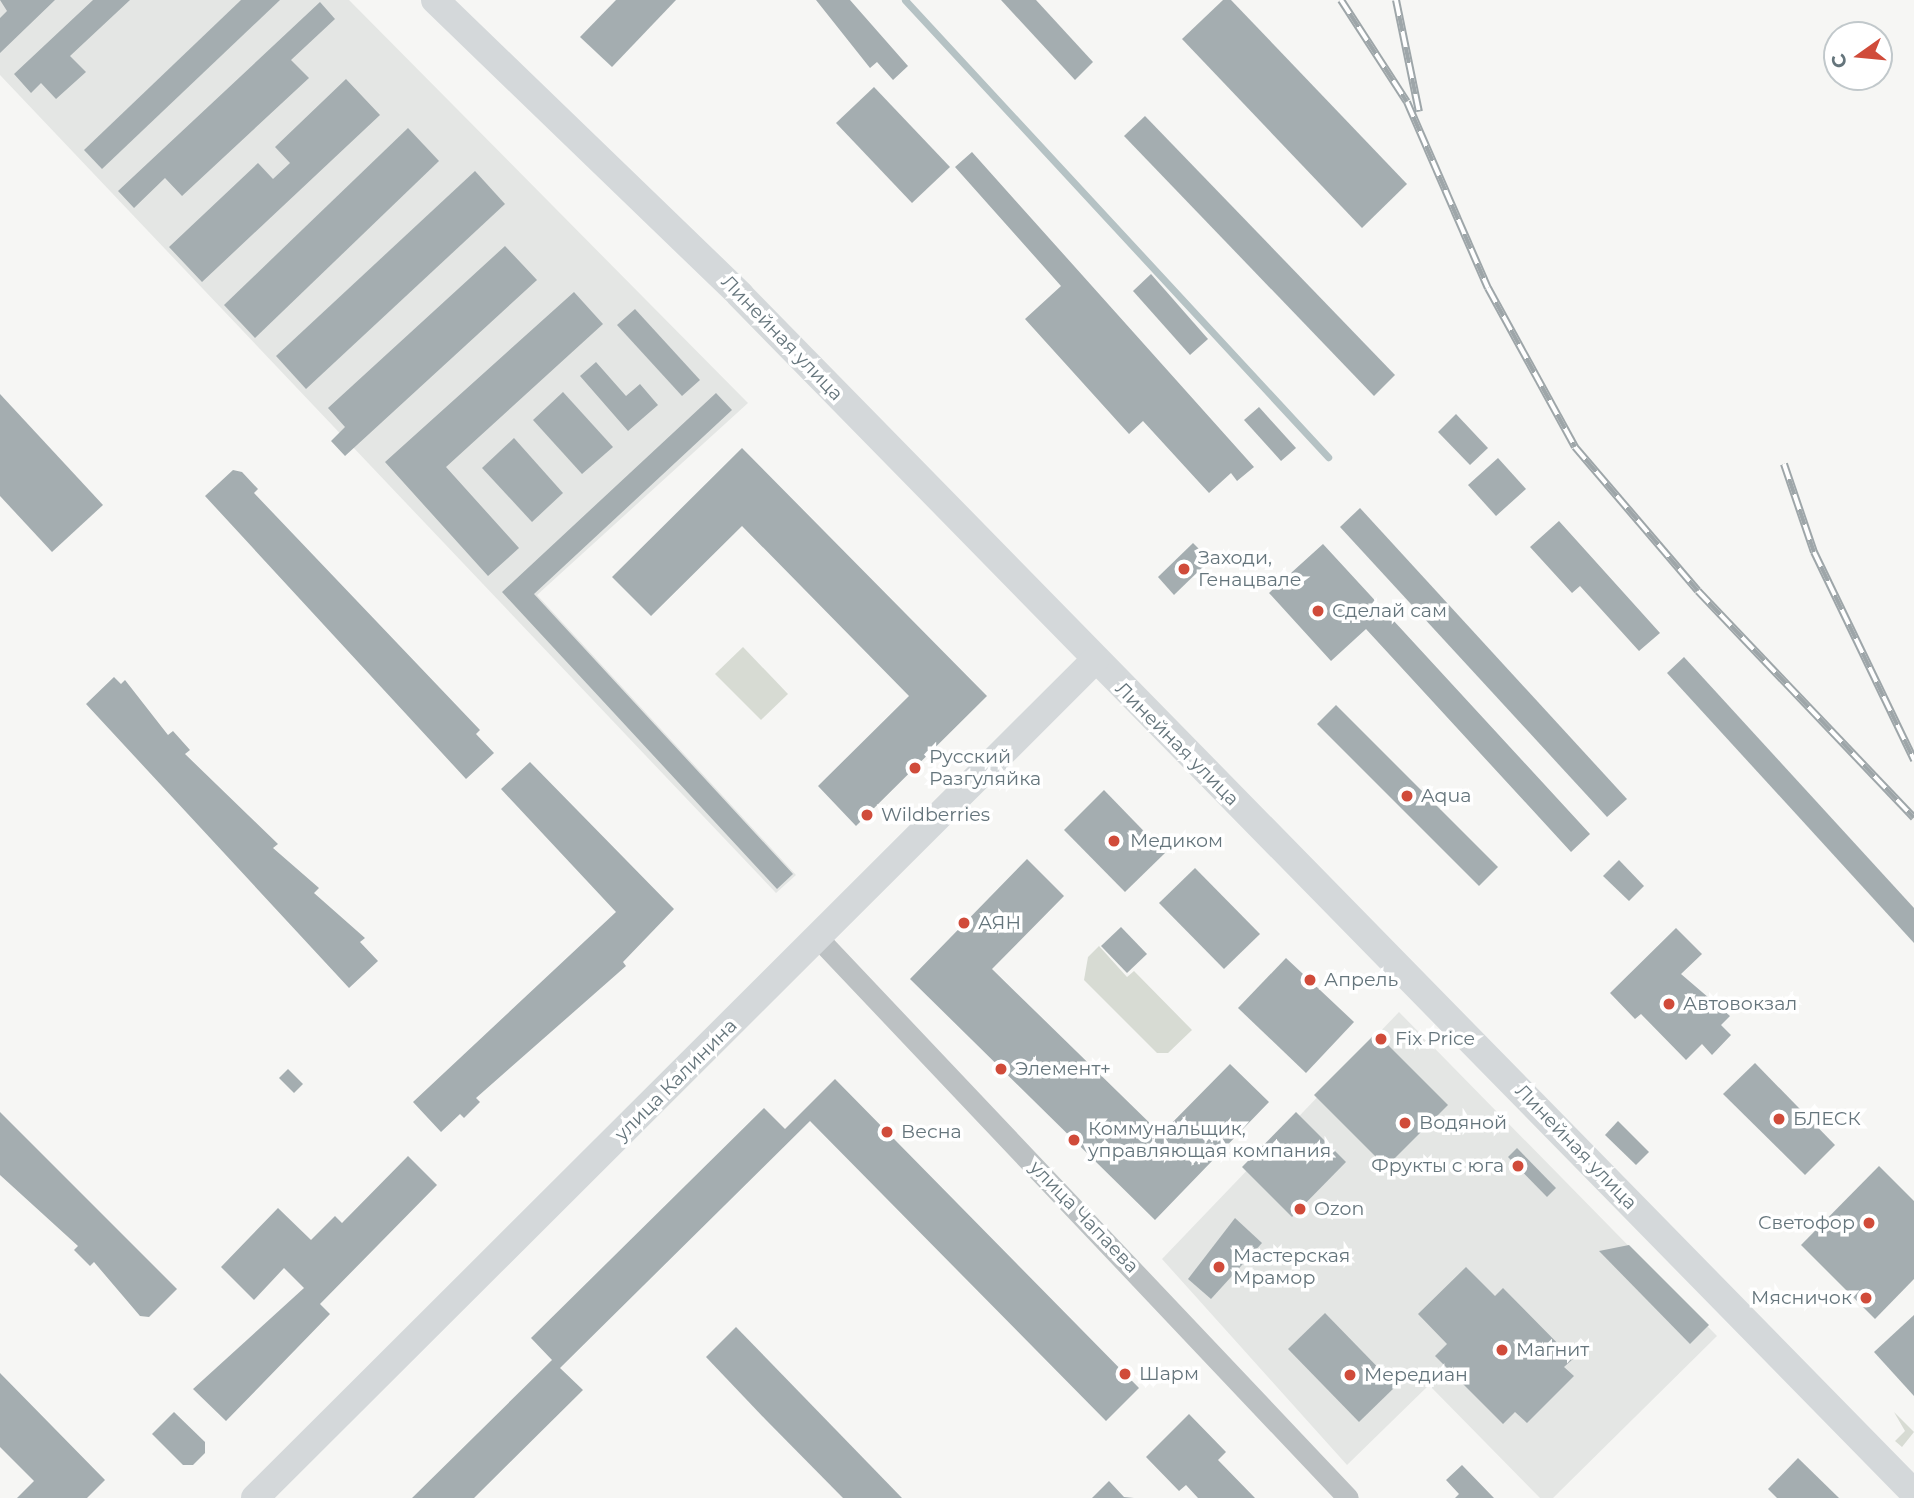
<!DOCTYPE html>
<html>
<head>
<meta charset="utf-8">
<style>
	body { margin:0 }
	#map { position:relative; width:1914px; height:1498px; overflow:hidden; background:#f6f6f4; font-family:Montserrat,sans-serif }
	div>[style] { position:absolute }
	[style*='--x'] { left:calc(var(--x)*1px); top:calc(var(--y)*1px); width:calc(var(--w)*1px); rotate:calc(var(--a)*1deg) }
	.built>* { inset:0; background:#e4e6e4 }
	.green>* { inset:0; background:#d7dbd3 }
	.stream>* { height:7px; margin:-3.5px; padding:0 3.5px; transform-origin:3.5px; border-radius:3.5px; background:#b5c2c4 }
	.building>* { inset:0; background:#a4adb0 }
	.street>* { height:21px; margin:-10.5px; padding:0 10.5px; transform-origin:10.5px; border-radius:10.5px; background:#bcc1c3 }
	.secondary>* { height:28px; margin:-14px; padding:0 14px; transform-origin:14px; border-radius:14px; background:#d4d8da }
	.rail>* { height:8px; margin-top:-4px; transform-origin:0; background:repeating-linear-gradient(90deg,#fff 0 16px,#9ea6a9 0 32px); box-sizing:border-box; border-block:2px solid #9ea6a9 }
	.dots>* { width:19px; height:19px; translate:-50% -50%; box-sizing:border-box; border:4px solid #fff; border-radius:50% }
	span { translate:-50% -50%; white-space:nowrap; text-align:center; line-height:1.15; -webkit-text-stroke:7px #fff; paint-order:stroke }
	.street-label { font-size:19px; color:#65757c }
	.poi-label { font-size:19px; color:#65757c }
	.left { translate:0 -50%; text-align:left }
	.right { translate:-100% -50%; text-align:right }
	.north { position:absolute; left:1823px; top:21px; width:70px; height:70px; box-sizing:border-box; background:#fff; border:2px solid #c1c8cb; border-radius:50%; rotate:255deg; font-size:19px; font-weight:700; line-height:28px; text-align:center; color:#65757c }
	.north::after { content:''; display:block; margin:auto; width:24px; height:32px; background:#d04b3a; clip-path:polygon(50% 0,100% 100%,50% 72%,0 100%) }
</style>
</head>
<body>
<div id="map">
	<div class="built">
		<div style="clip-path:polygon(0 0,349px 0,748px 403px,537px 595px,796px 875px,776px 893px,0 75px)"></div>
		<div style="clip-path:polygon(1399px 1012px,1717px 1336px,1553px 1498px,1540px 1498px,1429px 1385px,1347px 1465px,1162px 1259px)"></div>
	</div>
	<div class="green">
		<div style="clip-path:polygon(743px 647px,788px 694px,761px 720px,715px 674px)"></div>
		<div style="clip-path:polygon(1099px 946px,1127px 977px,1134px 971px,1192px 1030px,1168px 1053px,1157px 1053px,1084px 980px,1088px 957px)"></div>
		<div style="clip-path:polygon(1894px 1412px,1914px 1432px,1902px 1447px,1895px 1441px,1905px 1431px)"></div>
	</div>
	<div class="stream">
		<div style="--x:905;--y:0;--w:623;--a:47.21"></div>
	</div>
	<div class="building">
		<div style="clip-path:polygon(0 0,55px 0,0 53px,0 18px,7px 11px)"></div>
		<div style="clip-path:polygon(93px 0,130px 0,70px 56px,86px 72px,56px 99px,41px 83px,31px 93px,14px 74px)"></div>
		<div style="clip-path:polygon(241px 0,280px 0,102px 169px,84px 150px)"></div>
		<div style="clip-path:polygon(616px 0,676px 0,612px 67px,580px 37px)"></div>
		<div style="clip-path:polygon(816px 0,850px 0,908px 66px,893px 80px,877px 62px,870px 68px)"></div>
		<div style="clip-path:polygon(1001px 0,1036px 0,1093px 62px,1075px 80px)"></div>
		<div style="clip-path:polygon(1223px 0,1231px 0,1407px 184px,1362px 228px,1182px 39px)"></div>
		<div style="clip-path:polygon(320px 2px,335px 19px,291px 60px,309px 78px,182px 196px,165px 178px,134px 208px,118px 191px)"></div>
		<div style="clip-path:polygon(346px 79px,380px 115px,202px 282px,169px 247px,258px 163px,273px 179px,290px 163px,275px 147px)"></div>
		<div style="clip-path:polygon(874px 87px,950px 167px,912px 203px,836px 123px)"></div>
		<div style="clip-path:polygon(1145px 116px,1395px 375px,1374px 396px,1124px 136px)"></div>
		<div style="clip-path:polygon(408px 128px,439px 161px,255px 338px,224px 305px)"></div>
		<div style="clip-path:polygon(972px 152px,1254px 467px,1237px 481px,1231px 473px,1209px 493px,1143px 421px,1129px 434px,1025px 319px,1061px 286px,955px 167px)"></div>
		<div style="clip-path:polygon(475px 171px,505px 204px,306px 389px,276px 356px)"></div>
		<div style="clip-path:polygon(505px 246px,537px 280px,345px 456px,331px 441px,345px 427px,328px 408px)"></div>
		<div style="clip-path:polygon(1151px 274px,1208px 339px,1190px 355px,1133px 291px)"></div>
		<div style="clip-path:polygon(574px 292px,603px 324px,446px 467px,519px 548px,488px 576px,385px 462px)"></div>
		<div style="clip-path:polygon(635px 309px,700px 380px,682px 396px,617px 325px)"></div>
		<div style="clip-path:polygon(596px 362px,626px 396px,640px 384px,658px 405px,628px 431px,580px 376px)"></div>
		<div style="clip-path:polygon(563px 392px,613px 447px,582px 474px,533px 420px)"></div>
		<div style="clip-path:polygon(716px 393px,732px 410px,534px 594px,793px 874px,777px 889px,502px 592px)"></div>
		<div style="clip-path:polygon(0 394px,103px 505px,52px 552px,0 496px)"></div>
		<div style="clip-path:polygon(1259px 407px,1296px 448px,1281px 461px,1244px 420px)"></div>
		<div style="clip-path:polygon(1456px 414px,1488px 448px,1470px 465px,1438px 432px)"></div>
		<div style="clip-path:polygon(514px 438px,563px 493px,532px 522px,482px 468px)"></div>
		<div style="clip-path:polygon(742px 448px,987px 696px,856px 826px,818px 786px,909px 696px,742px 526px,651px 616px,612px 577px)"></div>
		<div style="clip-path:polygon(1498px 458px,1526px 489px,1496px 516px,1468px 485px)"></div>
		<div style="clip-path:polygon(233px 470px,242px 472px,258px 489px,254px 493px,480px 730px,476px 734px,494px 753px,466px 779px,205px 496px)"></div>
		<div style="clip-path:polygon(1360px 508px,1627px 799px,1607px 817px,1340px 527px)"></div>
		<div style="clip-path:polygon(1559px 521px,1660px 633px,1639px 651px,1580px 586px,1572px 593px,1530px 547px)"></div>
		<div style="clip-path:polygon(1193px 543px,1210px 560px,1174px 595px,1158px 577px)"></div>
		<div style="clip-path:polygon(1323px 544px,1590px 834px,1571px 852px,1366px 629px,1331px 661px,1269px 593px)"></div>
		<div style="clip-path:polygon(1684px 657px,1914px 908px,1914px 943px,1667px 673px)"></div>
		<div style="clip-path:polygon(114px 677px,121px 684px,125px 680px,168px 735px,173px 731px,190px 750px,185px 754px,278px 844px,273px 848px,319px 888px,314px 893px,365px 938px,360px 942px,378px 961px,349px 988px,86px 704px)"></div>
		<div style="clip-path:polygon(1336px 705px,1498px 867px,1479px 886px,1317px 724px)"></div>
		<div style="clip-path:polygon(530px 762px,674px 909px,623px 962px,626px 966px,476px 1098px,480px 1102px,464px 1118px,460px 1114px,441px 1132px,413px 1102px,616px 912px,501px 789px)"></div>
		<div style="clip-path:polygon(1104px 790px,1165px 853px,1125px 892px,1064px 830px)"></div>
		<div style="clip-path:polygon(1027px 859px,1064px 896px,992px 969px,1161px 1134px,1230px 1064px,1269px 1102px,1155px 1220px,910px 979px)"></div>
		<div style="clip-path:polygon(1619px 860px,1644px 886px,1629px 901px,1603px 876px)"></div>
		<div style="clip-path:polygon(1195px 868px,1260px 934px,1224px 969px,1159px 903px)"></div>
		<div style="clip-path:polygon(1121px 927px,1147px 954px,1127px 973px,1101px 946px)"></div>
		<div style="clip-path:polygon(1676px 928px,1702px 954px,1681px 974px,1730px 1016px,1721px 1025px,1731px 1035px,1712px 1055px,1702px 1044px,1686px 1060px,1641px 1014px,1635px 1019px,1610px 993px)"></div>
		<div style="clip-path:polygon(1286px 958px,1354px 1022px,1306px 1073px,1238px 1008px)"></div>
		<div style="clip-path:polygon(1376px 1033px,1448px 1105px,1386px 1167px,1314px 1095px)"></div>
		<div style="clip-path:polygon(1755px 1063px,1835px 1145px,1805px 1175px,1723px 1094px)"></div>
		<div style="clip-path:polygon(288px 1069px,303px 1084px,294px 1093px,279px 1078px)"></div>
		<div style="clip-path:polygon(835px 1079px,1139px 1388px,1106px 1421px,810px 1121px,560px 1368px,583px 1390px,474px 1498px,412px 1498px,552px 1360px,531px 1338px,764px 1108px,785px 1129px)"></div>
		<div style="clip-path:polygon(0 1112px,177px 1289px,149px 1317px,140px 1316px,94px 1262px,90px 1266px,74px 1250px,78px 1246px,0 1175px)"></div>
		<div style="clip-path:polygon(1296px 1112px,1346px 1162px,1292px 1217px,1242px 1167px)"></div>
		<div style="clip-path:polygon(1618px 1121px,1649px 1152px,1636px 1165px,1605px 1135px)"></div>
		<div style="clip-path:polygon(1517px 1148px,1556px 1188px,1547px 1197px,1508px 1157px)"></div>
		<div style="clip-path:polygon(408px 1156px,437px 1185px,320px 1304px,330px 1314px,226px 1421px,193px 1389px,304px 1288px,284px 1268px,254px 1300px,221px 1267px,278px 1208px,311px 1240px,335px 1216px,342px 1223px)"></div>
		<div style="clip-path:polygon(1879px 1166px,1914px 1201px,1914px 1279px,1875px 1319px,1801px 1245px)"></div>
		<div style="clip-path:polygon(1235px 1218px,1262px 1243px,1211px 1299px,1188px 1279px)"></div>
		<div style="clip-path:polygon(1629px 1245px,1709px 1325px,1690px 1344px,1599px 1251px)"></div>
		<div style="clip-path:polygon(1466px 1267px,1495px 1296px,1503px 1288px,1573px 1359px,1564px 1367px,1574px 1376px,1527px 1423px,1515px 1412px,1503px 1424px,1435px 1356px,1447px 1344px,1418px 1314px)"></div>
		<div style="clip-path:polygon(1325px 1313px,1396px 1386px,1359px 1422px,1288px 1349px)"></div>
		<div style="clip-path:polygon(1914px 1315px,1914px 1396px,1874px 1352px)"></div>
		<div style="clip-path:polygon(736px 1327px,902px 1498px,843px 1498px,766px 1420px,706px 1357px)"></div>
		<div style="clip-path:polygon(0 1373px,105px 1480px,87px 1498px,17px 1498px,34px 1481px,0 1447px)"></div>
		<div style="clip-path:polygon(174px 1412px,205px 1442px,205px 1453px,193px 1465px,183px 1465px,152px 1434px)"></div>
		<div style="clip-path:polygon(1189px 1414px,1226px 1452px,1218px 1460px,1255px 1498px,1198px 1498px,1186px 1485px,1179px 1491px,1146px 1457px)"></div>
		<div style="clip-path:polygon(1798px 1458px,1839px 1498px,1777px 1498px,1768px 1489px)"></div>
		<div style="clip-path:polygon(1462px 1465px,1494px 1498px,1455px 1498px,1459px 1494px,1446px 1480px)"></div>
		<div style="clip-path:polygon(1109px 1481px,1124px 1497px,1134px 1498px,1092px 1498px)"></div>
	</div>
	<div class="street">
		<div style="--x:817;--y:937;--w:772;--a:46.57"></div>
	</div>
	<div class="secondary">
		<div style="--x:435;--y:0;--w:424;--a:44"></div>
		<div style="--x:740;--y:295;--w:1677;--a:45.58"></div>
		<div style="--x:255;--y:1498;--w:1187;--a:-44.93"></div>
	</div>
	<div class="rail">
		<div style="--x:1341;--y:0;--w:121;--a:57.1"></div>
		<div style="--x:1407;--y:102;--w:203;--a:66.5"></div>
		<div style="--x:1488;--y:288;--w:181;--a:61.3"></div>
		<div style="--x:1575;--y:447;--w:189;--a:49.5"></div>
		<div style="--x:1698;--y:591;--w:313;--a:46.4"></div>
		<div style="--x:1396;--y:0;--w:114;--a:78.4"></div>
		<div style="--x:1784;--y:464;--w:93;--a:71.2"></div>
		<div style="--x:1814;--y:552;--w:231;--a:64.3"></div>
	</div>
	<div class="dots">
		<div style="left:1184px;top:569px;background:#d04b3a"></div>
		<div style="left:1318px;top:611px;background:#d04b3a"></div>
		<div style="left:915px;top:768px;background:#d04b3a"></div>
		<div style="left:1407px;top:796px;background:#d04b3a"></div>
		<div style="left:867px;top:815px;background:#d04b3a"></div>
		<div style="left:1114px;top:841px;background:#d04b3a"></div>
		<div style="left:964px;top:923px;background:#d04b3a"></div>
		<div style="left:1310px;top:980px;background:#d04b3a"></div>
		<div style="left:1669px;top:1004px;background:#d04b3a"></div>
		<div style="left:1381px;top:1039px;background:#d04b3a"></div>
		<div style="left:1001px;top:1069px;background:#d04b3a"></div>
		<div style="left:1779px;top:1119px;background:#d04b3a"></div>
		<div style="left:1405px;top:1123px;background:#d04b3a"></div>
		<div style="left:887px;top:1132px;background:#d04b3a"></div>
		<div style="left:1074px;top:1140px;background:#d04b3a"></div>
		<div style="left:1518px;top:1166px;background:#d04b3a"></div>
		<div style="left:1300px;top:1209px;background:#d04b3a"></div>
		<div style="left:1869px;top:1223px;background:#d04b3a"></div>
		<div style="left:1219px;top:1267px;background:#d04b3a"></div>
		<div style="left:1866px;top:1298px;background:#d04b3a"></div>
		<div style="left:1502px;top:1350px;background:#d04b3a"></div>
		<div style="left:1125px;top:1374px;background:#d04b3a"></div>
		<div style="left:1350px;top:1375px;background:#d04b3a"></div>
	</div>
	<div class="street-label">
		<span style="left:782px;top:338px;rotate:46deg">Линейная улица</span>
		<span style="left:1177px;top:744px;rotate:45deg">Линейная улица</span>
		<span style="left:676px;top:1080px;rotate:-45deg">улица Калинина</span>
		<span style="left:1576px;top:1147px;rotate:46deg">Линейная улица</span>
		<span style="left:1084px;top:1217px;rotate:46deg">улица Чапаева</span>
	</div>
	<div class="poi-label">
		<span class="left" style="left:1198px;top:569px">Заходи,<br>Генацвале</span>
		<span class="left" style="left:1332px;top:611px">Сделай сам</span>
		<span class="left" style="left:929px;top:768px">Русский<br>Разгуляйка</span>
		<span class="left" style="left:1421px;top:796px">Aqua</span>
		<span class="left" style="left:881px;top:815px">Wildberries</span>
		<span class="left" style="left:1130px;top:841px">Медиком</span>
		<span class="left" style="left:978px;top:923px">АЯН</span>
		<span class="left" style="left:1324px;top:980px">Апрель</span>
		<span class="left" style="left:1683px;top:1004px">Автовокзал</span>
		<span class="left" style="left:1395px;top:1039px">Fix Price</span>
		<span class="left" style="left:1015px;top:1069px">Элемент+</span>
		<span class="left" style="left:1793px;top:1119px">БЛЕСК</span>
		<span class="left" style="left:1419px;top:1123px">Водяной</span>
		<span class="left" style="left:1088px;top:1140px">Коммунальщик,<br>управляющая компания</span>
		<span class="left" style="left:901px;top:1132px">Весна</span>
		<span class="right" style="left:1504px;top:1166px">Фрукты с юга</span>
		<span class="left" style="left:1314px;top:1209px">Ozon</span>
		<span class="right" style="left:1855px;top:1223px">Светофор</span>
		<span class="left" style="left:1233px;top:1267px">Мастерская<br>Мрамор</span>
		<span class="right" style="left:1852px;top:1298px">Мясничок</span>
		<span class="left" style="left:1516px;top:1350px">Магнит</span>
		<span class="left" style="left:1139px;top:1374px">Шарм</span>
		<span class="left" style="left:1364px;top:1375px">Мередиан</span>
	</div>
	<div class="north">С</div>
</div>
</body>
</html>
